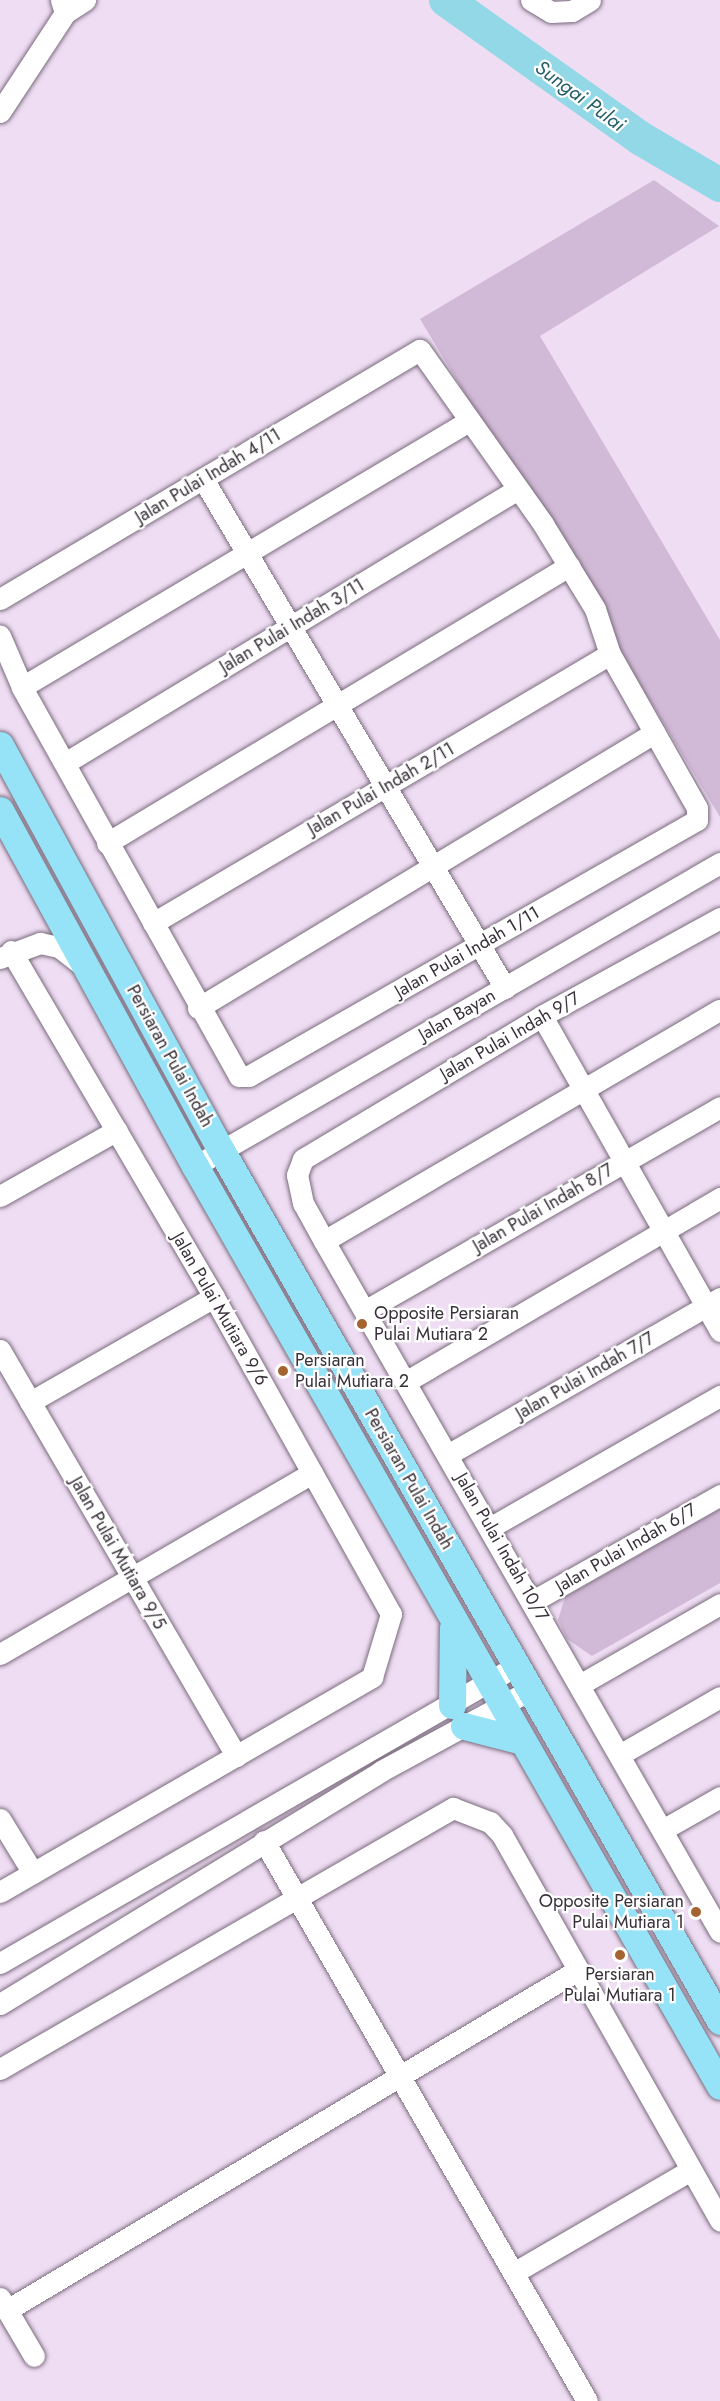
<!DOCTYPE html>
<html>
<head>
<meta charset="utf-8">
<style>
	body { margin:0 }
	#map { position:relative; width:720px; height:2401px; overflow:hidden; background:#efddf3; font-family:Jost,sans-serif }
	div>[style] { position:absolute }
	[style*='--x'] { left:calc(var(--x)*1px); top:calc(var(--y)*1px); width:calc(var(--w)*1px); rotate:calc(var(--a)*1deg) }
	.green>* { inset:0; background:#d1bad7 }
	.river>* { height:34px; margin:-17px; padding:0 17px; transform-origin:17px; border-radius:17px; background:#93d8e6 }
	.roads { filter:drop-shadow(0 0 2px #7a6b7d) drop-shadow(0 0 2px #7a6b7d) }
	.minor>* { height:21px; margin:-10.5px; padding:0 10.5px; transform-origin:10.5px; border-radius:10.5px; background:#fff }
	.major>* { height:27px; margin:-13.5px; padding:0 13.5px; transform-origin:13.5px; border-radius:13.5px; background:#96e2f7 }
	.dots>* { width:16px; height:16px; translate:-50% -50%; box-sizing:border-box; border:3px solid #fff; border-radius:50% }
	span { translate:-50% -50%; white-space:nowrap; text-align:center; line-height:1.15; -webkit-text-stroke:4.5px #fff; paint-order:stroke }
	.street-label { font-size:18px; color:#383139 }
	.poi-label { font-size:18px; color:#383139 }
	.left { translate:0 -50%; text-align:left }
	.right { translate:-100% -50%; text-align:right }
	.water-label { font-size:20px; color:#265f69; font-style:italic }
</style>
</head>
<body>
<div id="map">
	<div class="green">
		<div style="clip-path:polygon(654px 180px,719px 226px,540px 336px,720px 640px,720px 817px,420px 319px)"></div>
		<div style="clip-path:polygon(720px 1509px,720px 1583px,592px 1656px,567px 1639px,558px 1620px,565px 1597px)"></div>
	</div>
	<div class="river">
		<div style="--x:446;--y:0;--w:238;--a:35.4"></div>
		<div style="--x:640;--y:138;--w:93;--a:30.4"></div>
	</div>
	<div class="roads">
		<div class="minor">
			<div style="--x:531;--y:0;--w:23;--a:31"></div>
			<div style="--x:551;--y:12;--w:21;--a:-3"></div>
			<div style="--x:572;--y:11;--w:21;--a:-31"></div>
			<div style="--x:65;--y:13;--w:24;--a:-33"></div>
			<div style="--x:0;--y:112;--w:118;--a:-56.7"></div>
			<div style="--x:65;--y:13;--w:14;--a:-107"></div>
			<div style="--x:203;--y:479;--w:592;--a:59.32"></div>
			<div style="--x:0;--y:599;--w:488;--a:-30.7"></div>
			<div style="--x:420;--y:350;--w:213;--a:54.7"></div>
			<div style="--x:543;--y:524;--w:100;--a:58.5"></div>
			<div style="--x:595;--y:609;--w:47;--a:71.6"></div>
			<div style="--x:610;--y:654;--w:177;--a:60.5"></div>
			<div style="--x:697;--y:808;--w:12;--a:90"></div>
			<div style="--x:697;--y:820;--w:516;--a:150.26"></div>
			<div style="--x:249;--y:1076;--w:10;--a:180"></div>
			<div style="--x:239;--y:1076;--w:445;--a:-119.2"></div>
			<div style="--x:22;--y:687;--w:56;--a:-113.3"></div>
			<div style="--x:22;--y:687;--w:520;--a:-30.76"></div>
			<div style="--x:65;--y:763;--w:529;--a:-31.17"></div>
			<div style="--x:107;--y:843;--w:539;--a:-30.95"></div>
			<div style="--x:720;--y:918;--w:203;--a:151.2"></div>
			<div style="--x:542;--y:1016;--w:279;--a:149.1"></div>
			<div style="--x:303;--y:1159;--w:17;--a:111"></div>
			<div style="--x:297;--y:1175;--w:29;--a:78"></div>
			<div style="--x:303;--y:1203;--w:43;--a:61.1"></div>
			<div style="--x:324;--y:1241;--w:796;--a:60.18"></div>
			<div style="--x:153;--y:923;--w:530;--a:-30.48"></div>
			<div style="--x:0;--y:958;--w:43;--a:-20.6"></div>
			<div style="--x:40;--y:943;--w:19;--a:12"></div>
			<div style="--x:59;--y:947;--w:28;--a:38"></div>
			<div style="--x:198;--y:1008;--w:533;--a:-31.09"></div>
			<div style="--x:542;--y:1016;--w:362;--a:60.5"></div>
			<div style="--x:195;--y:1166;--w:606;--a:-29.99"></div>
			<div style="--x:0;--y:1196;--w:134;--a:-29.4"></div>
			<div style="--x:324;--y:1241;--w:458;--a:-30.3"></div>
			<div style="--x:366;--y:1310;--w:408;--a:-29.8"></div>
			<div style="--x:0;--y:1350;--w:470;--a:59.8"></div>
			<div style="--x:407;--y:1381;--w:363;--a:-30.3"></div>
			<div style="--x:30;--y:1402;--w:212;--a:-29.7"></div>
			<div style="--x:449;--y:1454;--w:313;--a:-29.9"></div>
			<div style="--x:491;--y:1527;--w:264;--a:-29.8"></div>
			<div style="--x:533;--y:1601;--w:215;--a:-29.5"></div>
			<div style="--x:0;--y:1654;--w:361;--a:-30.1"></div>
			<div style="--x:581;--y:1684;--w:160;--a:-29.9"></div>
			<div style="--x:621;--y:1754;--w:114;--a:-29.9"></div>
			<div style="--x:0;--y:1819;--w:63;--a:58.6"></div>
			<div style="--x:664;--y:1829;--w:64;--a:-29.7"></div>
			<div style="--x:264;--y:1841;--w:646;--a:60.02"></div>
			<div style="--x:0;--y:1892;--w:430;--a:-30"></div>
			<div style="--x:372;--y:1677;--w:66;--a:-73.2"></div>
			<div style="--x:391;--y:1614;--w:363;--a:-119.2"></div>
			<div style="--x:214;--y:1297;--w:401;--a:-120.4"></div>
			<div style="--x:0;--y:1963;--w:595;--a:-29.92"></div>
			<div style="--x:0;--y:2004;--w:447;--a:-31.4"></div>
			<div style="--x:381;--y:1771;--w:170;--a:-28.5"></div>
			<div style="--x:0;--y:2069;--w:523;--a:-29.95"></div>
			<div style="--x:453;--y:1808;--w:40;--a:21"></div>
			<div style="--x:490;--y:1822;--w:18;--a:47"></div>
			<div style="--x:502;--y:1835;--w:443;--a:60.5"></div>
			<div style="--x:515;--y:2272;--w:203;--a:-30.1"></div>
			<div style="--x:0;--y:2298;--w:67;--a:59.6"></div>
			<div style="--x:7;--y:2310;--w:665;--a:-30.77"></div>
		</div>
		<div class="major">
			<div style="--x:0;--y:745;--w:461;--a:61.4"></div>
			<div style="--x:221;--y:1150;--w:1004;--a:60.19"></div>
			<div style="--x:0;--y:810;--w:406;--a:61.3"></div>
			<div style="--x:195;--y:1166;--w:1059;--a:60.29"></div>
			<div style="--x:452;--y:1705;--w:77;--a:-89.3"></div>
			<div style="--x:464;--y:1726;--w:60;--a:14.5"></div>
		</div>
	</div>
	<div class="dots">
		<div style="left:362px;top:1324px;background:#a5642f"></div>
		<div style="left:283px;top:1371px;background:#a5642f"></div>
		<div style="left:696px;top:1912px;background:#a5642f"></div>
		<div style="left:620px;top:1955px;background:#a5642f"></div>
	</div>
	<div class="street-label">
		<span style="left:208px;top:476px;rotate:-31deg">Jalan Pulai Indah 4/11</span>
		<span style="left:292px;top:626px;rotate:-31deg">Jalan Pulai Indah 3/11</span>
		<span style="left:381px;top:789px;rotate:-30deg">Jalan Pulai Indah 2/11</span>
		<span style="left:467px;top:952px;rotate:-30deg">Jalan Pulai Indah 1/11</span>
		<span style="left:457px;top:1015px;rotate:-30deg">Jalan Bayan</span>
		<span style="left:510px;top:1036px;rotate:-30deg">Jalan Pulai Indah 9/7</span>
		<span style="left:170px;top:1056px;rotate:61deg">Persiaran Pulai Indah</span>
		<span style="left:543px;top:1208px;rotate:-30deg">Jalan Pulai Indah 8/7</span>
		<span style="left:220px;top:1309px;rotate:60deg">Jalan Pulai Mutiara 9/6</span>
		<span style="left:585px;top:1376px;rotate:-30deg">Jalan Pulai Indah 7/7</span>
		<span style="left:409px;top:1479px;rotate:60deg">Persiaran Pulai Indah</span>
		<span style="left:502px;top:1547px;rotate:60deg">Jalan Pulai Indah 10/7</span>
		<span style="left:626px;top:1548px;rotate:-30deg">Jalan Pulai Indah 6/7</span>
		<span style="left:118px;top:1553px;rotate:60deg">Jalan Pulai Mutiara 9/5</span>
	</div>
	<div class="poi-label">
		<span class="left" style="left:374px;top:1324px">Opposite Persiaran<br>Pulai Mutiara 2</span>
		<span class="left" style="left:295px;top:1371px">Persiaran<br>Pulai Mutiara 2</span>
		<span class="right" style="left:684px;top:1912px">Opposite Persiaran<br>Pulai Mutiara 1</span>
		<span style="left:620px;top:1985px">Persiaran<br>Pulai Mutiara 1</span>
	</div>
	<div class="water-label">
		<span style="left:580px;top:96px;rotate:36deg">Sungai Pulai</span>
	</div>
</div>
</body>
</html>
